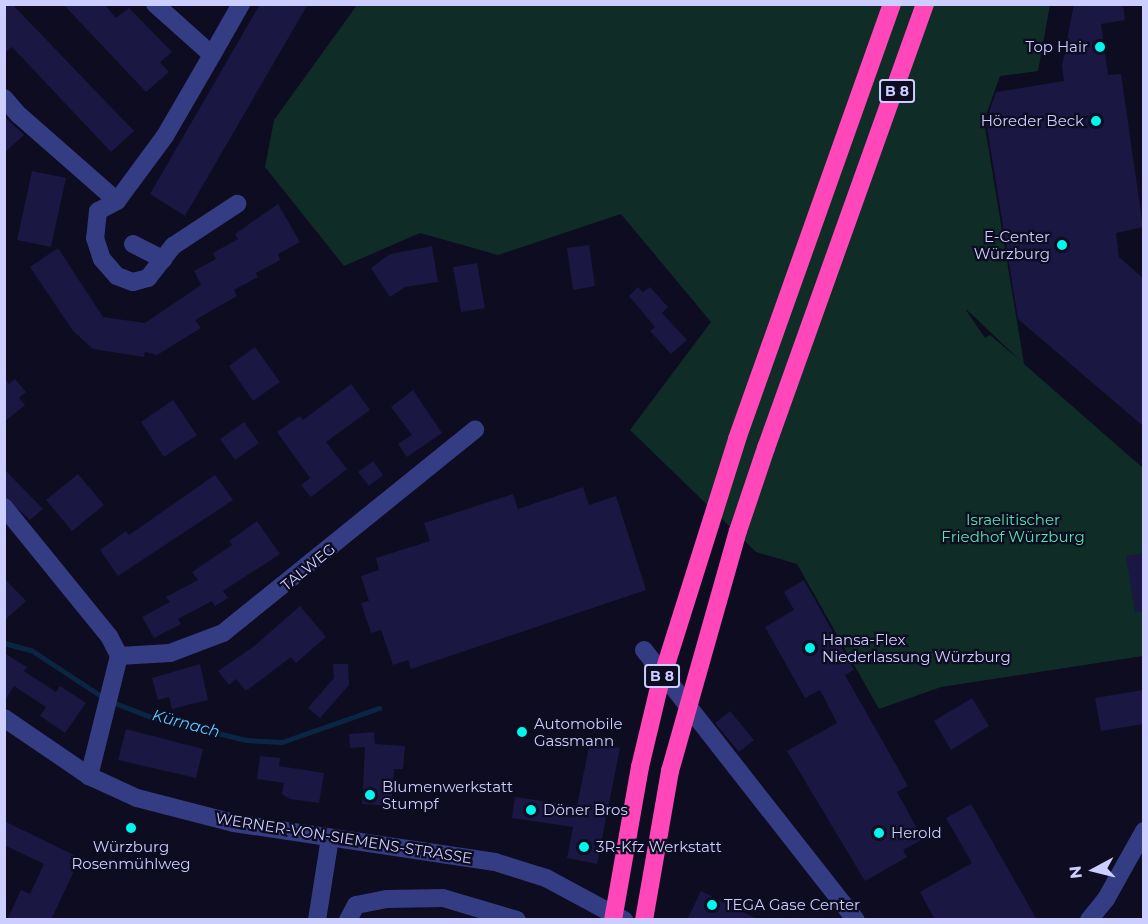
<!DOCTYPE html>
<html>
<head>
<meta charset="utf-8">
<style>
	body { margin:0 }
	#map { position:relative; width:1148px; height:924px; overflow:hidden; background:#0d0c21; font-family:Montserrat,sans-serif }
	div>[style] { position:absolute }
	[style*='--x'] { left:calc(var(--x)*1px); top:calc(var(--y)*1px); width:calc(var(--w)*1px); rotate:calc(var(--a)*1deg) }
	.green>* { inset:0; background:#0f2c27 }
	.stream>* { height:5px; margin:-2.5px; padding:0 2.5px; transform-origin:2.5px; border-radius:2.5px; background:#092644 }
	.building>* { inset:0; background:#1a1743 }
	.minor>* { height:18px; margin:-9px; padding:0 9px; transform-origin:9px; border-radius:9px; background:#343c83 }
	.highway>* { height:18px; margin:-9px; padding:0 9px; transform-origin:9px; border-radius:9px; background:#ff47b9 }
	.highway-bridge>* { height:18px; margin:-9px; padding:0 9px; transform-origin:9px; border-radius:9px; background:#ff47b9 }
	.dots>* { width:16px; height:16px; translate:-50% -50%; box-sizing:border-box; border:3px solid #0d0c21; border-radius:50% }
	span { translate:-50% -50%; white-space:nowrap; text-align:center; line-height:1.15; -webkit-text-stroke:4.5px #0d0c21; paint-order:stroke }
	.shield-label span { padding:2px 4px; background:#0d0c21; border:2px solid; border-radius:4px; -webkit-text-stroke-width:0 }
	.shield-label { font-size:14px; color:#ccceff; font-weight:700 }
	.poi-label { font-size:15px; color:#ccceff }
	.right { translate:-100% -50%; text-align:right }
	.left { translate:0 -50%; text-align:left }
	.park-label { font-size:15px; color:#52e5ac }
	.street-label { font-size:15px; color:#ccceff }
	.water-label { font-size:16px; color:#5acaff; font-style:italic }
	.frame { position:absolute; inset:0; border:6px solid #ccceff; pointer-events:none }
	.north { position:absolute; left:1064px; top:840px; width:60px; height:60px; -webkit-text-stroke:4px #0d0c21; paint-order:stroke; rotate:263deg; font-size:16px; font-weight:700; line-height:24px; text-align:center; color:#ccceff }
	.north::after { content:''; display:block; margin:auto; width:21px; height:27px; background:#ccceff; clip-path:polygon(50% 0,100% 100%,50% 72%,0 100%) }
</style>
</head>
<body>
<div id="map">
	<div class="green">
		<div style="clip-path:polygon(evenodd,357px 5px,1050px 5px,1038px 71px,1000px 76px,984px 121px,1024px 364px,1143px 468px,1143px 656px,941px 687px,879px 709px,797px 564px,756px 552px,630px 430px,711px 322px,621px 214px,498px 255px,420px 233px,344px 266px,265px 167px,274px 120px,357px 5px,966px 310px,967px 310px,1021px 361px,990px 335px,985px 338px,966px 310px)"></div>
	</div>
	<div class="stream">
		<div style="--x:4;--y:643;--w:28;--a:15"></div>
		<div style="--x:31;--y:650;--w:87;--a:33.3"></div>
		<div style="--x:112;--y:702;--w:42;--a:21"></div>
		<div style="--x:151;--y:717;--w:98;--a:13.6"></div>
		<div style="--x:246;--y:740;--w:36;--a:3"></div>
		<div style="--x:282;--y:742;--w:103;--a:-19.3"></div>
	</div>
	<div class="building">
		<div style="clip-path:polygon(4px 4px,12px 4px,134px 131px,111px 152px,12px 47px,4px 53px)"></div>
		<div style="clip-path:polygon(63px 4px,104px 4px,116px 18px,129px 8px,172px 52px,160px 62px,169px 72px,146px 92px)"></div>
		<div style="clip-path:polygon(260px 4px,308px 4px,185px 216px,150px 194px)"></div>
		<div style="clip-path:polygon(1074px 4px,1123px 4px,1125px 20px,1101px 24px,1108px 75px,1121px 74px,1143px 227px,1116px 233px,1119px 257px,1143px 278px,1143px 426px,1018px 319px,986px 121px,996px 92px,1064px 81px,1062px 66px)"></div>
		<div style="clip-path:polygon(4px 116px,24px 135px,4px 153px)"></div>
		<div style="clip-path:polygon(32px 171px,66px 178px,51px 247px,17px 240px)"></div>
		<div style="clip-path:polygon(278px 204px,300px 242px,278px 254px,280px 260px,256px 273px,258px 277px,234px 290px,237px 296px,195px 320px,201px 328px,157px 355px,145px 352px,144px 357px,93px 349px,73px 331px,30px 267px,58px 248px,103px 317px,145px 323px,201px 285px,194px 271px,216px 259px,213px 253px,238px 239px,235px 234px)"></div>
		<div style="clip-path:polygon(589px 245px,595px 286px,573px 290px,567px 248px)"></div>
		<div style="clip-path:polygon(432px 246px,438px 282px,405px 287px,390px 297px,371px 268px,390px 254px)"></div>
		<div style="clip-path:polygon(477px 263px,485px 308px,461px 312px,453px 267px)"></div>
		<div style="clip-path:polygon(638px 287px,643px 292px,650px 287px,668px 307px,662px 313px,687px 340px,671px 354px,650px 331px,655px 327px,629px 296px)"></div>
		<div style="clip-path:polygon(255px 347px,280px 382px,253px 401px,229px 366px)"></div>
		<div style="clip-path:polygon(4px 378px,9px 384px,15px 379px,26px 392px,19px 398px,25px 405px,4px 422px)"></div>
		<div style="clip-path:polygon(351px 384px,370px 410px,326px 442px,347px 469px,311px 497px,301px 485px,310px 478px,277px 432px,300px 416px,303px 420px)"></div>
		<div style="clip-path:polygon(413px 390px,442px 433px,407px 457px,398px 444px,412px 435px,391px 407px)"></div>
		<div style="clip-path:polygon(173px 400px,197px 435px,164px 457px,141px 422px)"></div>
		<div style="clip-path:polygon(244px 422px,259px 443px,235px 460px,220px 439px)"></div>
		<div style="clip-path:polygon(373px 461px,383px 475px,369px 486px,358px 472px)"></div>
		<div style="clip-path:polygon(4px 469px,43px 509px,30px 520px,4px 496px)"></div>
		<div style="clip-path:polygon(78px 474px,104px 505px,72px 531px,46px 500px)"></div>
		<div style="clip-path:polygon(215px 475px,233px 500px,118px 576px,100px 550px,126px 531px,129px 535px)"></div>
		<div style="clip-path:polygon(583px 487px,589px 505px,616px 496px,646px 590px,411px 669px,408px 660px,393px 665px,381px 630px,371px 633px,361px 603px,369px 601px,361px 576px,379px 570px,376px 558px,430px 541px,424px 523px,513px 494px,518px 509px)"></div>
		<div style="clip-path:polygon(257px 521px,280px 554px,223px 591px,228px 598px,215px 606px,212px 601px,178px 619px,181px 624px,154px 638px,142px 617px,170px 602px,166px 597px,198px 580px,192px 572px,232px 545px,229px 541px)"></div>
		<div style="clip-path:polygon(1143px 553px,1143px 611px,1135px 612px,1126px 556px)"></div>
		<div style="clip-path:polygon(4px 578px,26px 601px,4px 621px)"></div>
		<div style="clip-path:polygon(804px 580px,854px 670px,845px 675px,908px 786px,897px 792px,923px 839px,903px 850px,907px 857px,865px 881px,787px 751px,837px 723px,820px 690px,805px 698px,765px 627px,794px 610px,784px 592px)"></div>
		<div style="clip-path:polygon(300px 606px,326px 637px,296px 663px,291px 657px,246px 691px,236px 679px,229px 685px,218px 671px,253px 647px)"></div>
		<div style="clip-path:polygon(4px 653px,27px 667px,24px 671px,56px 692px,60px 686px,86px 703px,65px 733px,40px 716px,46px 707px,14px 686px,4px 702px)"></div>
		<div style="clip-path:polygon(200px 664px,208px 700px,172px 709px,169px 697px,158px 700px,152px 678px)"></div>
		<div style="clip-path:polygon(333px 664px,348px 664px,349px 685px,320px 718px,308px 708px,334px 678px)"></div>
		<div style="clip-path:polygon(1143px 690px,1143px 724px,1101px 731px,1095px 698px)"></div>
		<div style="clip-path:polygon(972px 698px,989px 726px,951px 750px,934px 721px)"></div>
		<div style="clip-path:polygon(730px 711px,754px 740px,739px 752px,715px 723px)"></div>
		<div style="clip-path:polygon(126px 729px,203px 749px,196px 778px,118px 760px)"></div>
		<div style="clip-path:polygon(374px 732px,375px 744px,405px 746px,403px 769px,394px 769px,391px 806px,362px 804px,365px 747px,350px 748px,349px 734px)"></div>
		<div style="clip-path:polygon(590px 742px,620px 748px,597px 864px,567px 858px,573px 827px,512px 818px,515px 797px,577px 806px)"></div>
		<div style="clip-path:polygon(260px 756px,280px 758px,279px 766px,324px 773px,319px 803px,290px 799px,282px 794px,284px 783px,257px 779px)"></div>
		<div style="clip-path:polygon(971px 804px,1037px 920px,935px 920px,920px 892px,972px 863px,946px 818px)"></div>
		<div style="clip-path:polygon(4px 821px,80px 858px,51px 920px,7px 920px,21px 890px,30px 894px,44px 864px,4px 845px)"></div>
		<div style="clip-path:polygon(701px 891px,759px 920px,687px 920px)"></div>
	</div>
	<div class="minor">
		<div style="--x:155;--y:4;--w:76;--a:41.8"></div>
		<div style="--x:212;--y:55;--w:59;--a:-60.4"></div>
		<div style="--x:4;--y:98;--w:23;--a:49"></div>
		<div style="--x:19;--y:115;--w:130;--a:41.3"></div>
		<div style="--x:117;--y:201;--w:81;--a:-53.6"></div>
		<div style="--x:165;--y:136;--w:94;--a:-59.9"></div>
		<div style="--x:117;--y:201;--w:21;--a:152"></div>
		<div style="--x:98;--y:211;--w:27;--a:96"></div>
		<div style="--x:95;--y:238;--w:22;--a:72"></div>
		<div style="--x:102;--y:259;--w:23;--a:49"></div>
		<div style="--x:117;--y:276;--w:17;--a:21"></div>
		<div style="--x:133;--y:282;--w:16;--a:-15"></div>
		<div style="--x:148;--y:278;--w:41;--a:-52"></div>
		<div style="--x:173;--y:246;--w:77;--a:-33.3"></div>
		<div style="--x:133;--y:244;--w:34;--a:27"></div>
		<div style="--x:4;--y:507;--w:166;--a:50.9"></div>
		<div style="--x:109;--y:636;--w:22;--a:63"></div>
		<div style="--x:119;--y:656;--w:124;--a:104"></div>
		<div style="--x:644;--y:650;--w:343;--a:51.9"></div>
		<div style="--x:119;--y:656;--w:51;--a:-3.4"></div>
		<div style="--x:170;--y:653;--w:57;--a:-20.7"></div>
		<div style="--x:223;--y:633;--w:324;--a:-38.9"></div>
		<div style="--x:4;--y:718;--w:103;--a:34.3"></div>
		<div style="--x:89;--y:776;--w:53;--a:24.6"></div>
		<div style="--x:137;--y:798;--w:100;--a:14.5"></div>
		<div style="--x:234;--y:823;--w:264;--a:8.5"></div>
		<div style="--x:495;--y:862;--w:53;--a:17.4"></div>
		<div style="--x:546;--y:878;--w:89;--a:28.3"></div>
		<div style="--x:317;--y:920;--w:83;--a:-81"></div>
		<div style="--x:348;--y:920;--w:17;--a:-62"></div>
		<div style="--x:356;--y:905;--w:32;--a:-11"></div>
		<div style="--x:387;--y:899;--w:56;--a:-1"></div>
		<div style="--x:443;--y:898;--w:77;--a:16.6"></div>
		<div style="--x:1089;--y:920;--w:27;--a:-51"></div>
		<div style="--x:1106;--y:899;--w:78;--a:-60.8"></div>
	</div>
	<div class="highway">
		<div style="--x:737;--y:439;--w:462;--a:-70.4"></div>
		<div style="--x:766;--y:448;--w:472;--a:-70.3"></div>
	</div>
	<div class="highway-bridge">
		<div style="--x:613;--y:920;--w:155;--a:-80"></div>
		<div style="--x:640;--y:767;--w:82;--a:-76.6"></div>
		<div style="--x:659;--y:687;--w:260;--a:-72.5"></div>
		<div style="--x:644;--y:920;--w:151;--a:-80.1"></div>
		<div style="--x:670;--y:771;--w:249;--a:-74.2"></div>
		<div style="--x:738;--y:531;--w:88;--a:-71.4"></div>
	</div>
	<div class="dots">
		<div style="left:1100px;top:47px;background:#00f7ed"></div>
		<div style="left:1096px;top:121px;background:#00f7ed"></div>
		<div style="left:1062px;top:245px;background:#00f7ed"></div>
		<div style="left:810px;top:648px;background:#00f7ed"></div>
		<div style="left:522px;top:732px;background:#00f7ed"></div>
		<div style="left:370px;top:795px;background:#00f7ed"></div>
		<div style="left:531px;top:810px;background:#00f7ed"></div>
		<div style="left:131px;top:828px;background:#00f7ed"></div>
		<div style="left:879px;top:833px;background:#00f7ed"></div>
		<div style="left:584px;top:847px;background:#00f7ed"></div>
		<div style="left:712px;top:905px;background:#00f7ed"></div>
	</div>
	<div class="shield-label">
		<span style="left:897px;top:91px">B 8</span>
		<span style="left:662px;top:676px">B 8</span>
	</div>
	<div class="poi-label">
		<span class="right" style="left:1088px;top:47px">Top Hair</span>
		<span class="right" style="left:1084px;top:121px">Höreder Beck</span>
		<span class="right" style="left:1050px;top:245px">E-Center<br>Würzburg</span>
		<span class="left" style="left:822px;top:648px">Hansa-Flex<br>Niederlassung Würzburg</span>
		<span class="left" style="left:534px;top:732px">Automobile<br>Gassmann</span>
		<span class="left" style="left:382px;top:795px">Blumenwerkstatt<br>Stumpf</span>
		<span class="left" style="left:543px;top:810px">Döner Bros</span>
		<span class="left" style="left:891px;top:833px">Herold</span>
		<span style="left:131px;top:855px">Würzburg<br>Rosenmühlweg</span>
		<span class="left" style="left:596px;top:847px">3R-Kfz Werkstatt</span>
		<span class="left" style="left:724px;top:905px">TEGA Gase Center</span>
	</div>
	<div class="park-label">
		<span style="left:1013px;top:528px">Israelitischer<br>Friedhof Würzburg</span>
	</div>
	<div class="street-label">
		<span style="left:308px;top:567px;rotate:-39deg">TALWEG</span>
		<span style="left:344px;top:838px;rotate:9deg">WERNER-VON-SIEMENS-STRASSE</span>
	</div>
	<div class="water-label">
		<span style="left:186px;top:724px;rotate:15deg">Kürnach</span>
	</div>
	<div class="frame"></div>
	<div class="north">N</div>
</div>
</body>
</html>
